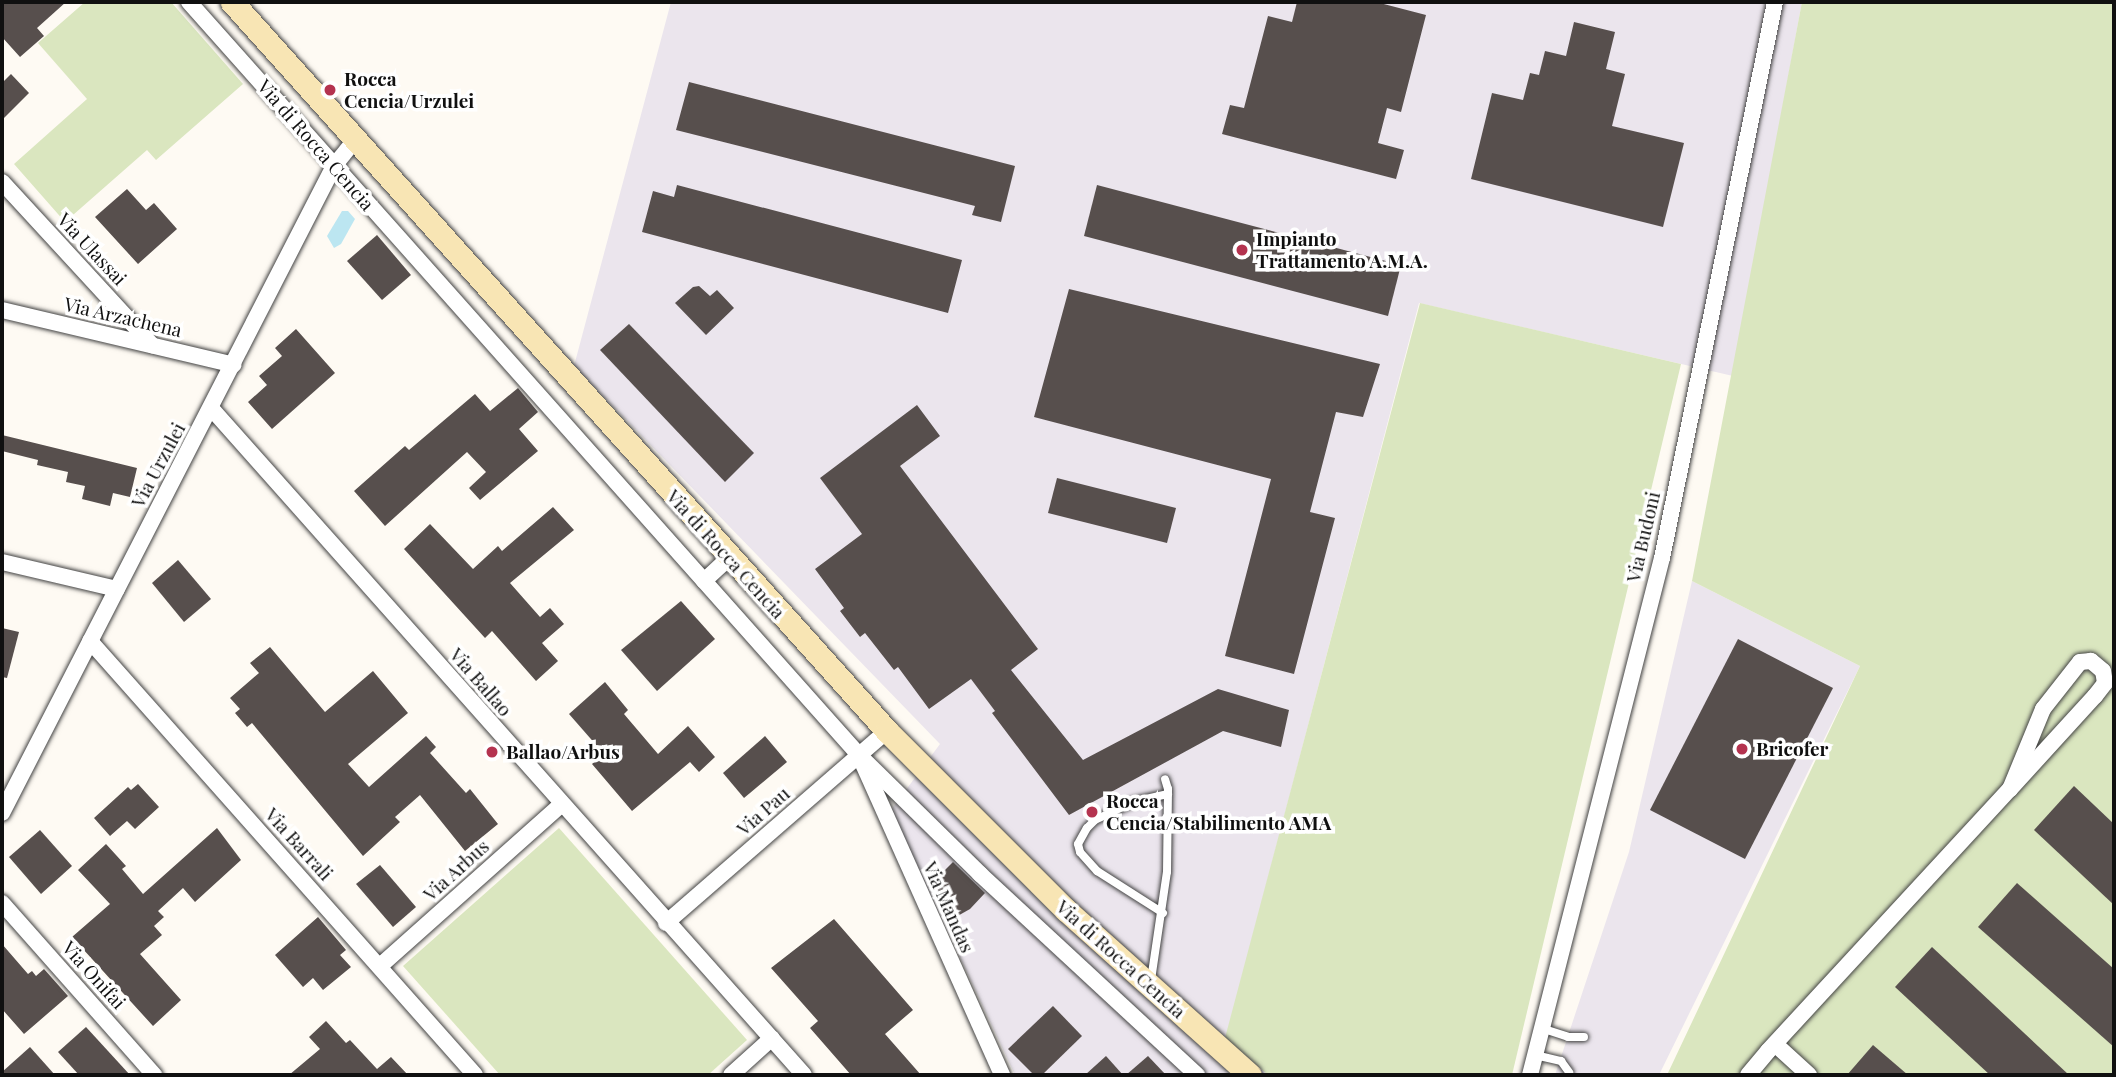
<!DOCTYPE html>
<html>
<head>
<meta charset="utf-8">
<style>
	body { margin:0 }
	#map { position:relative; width:2116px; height:1077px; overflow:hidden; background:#fefaf3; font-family:"Playfair Display",serif }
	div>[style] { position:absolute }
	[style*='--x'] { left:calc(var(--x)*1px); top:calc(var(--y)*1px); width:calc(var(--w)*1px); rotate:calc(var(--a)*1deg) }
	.industrial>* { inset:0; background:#ebe5ed }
	.green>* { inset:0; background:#dae6bf }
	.water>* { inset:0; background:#bce6f1 }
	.building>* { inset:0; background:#574f4d }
	.roads { filter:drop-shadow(0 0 2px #434343) drop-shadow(0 0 2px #434343) }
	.service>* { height:8px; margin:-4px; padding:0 4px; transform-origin:4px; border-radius:4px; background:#fff }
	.minor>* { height:16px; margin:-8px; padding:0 8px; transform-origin:8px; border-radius:8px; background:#fff }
	.secondary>* { height:23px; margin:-11.5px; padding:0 11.5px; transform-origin:11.5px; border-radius:11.5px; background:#f8e5b4 }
	.dots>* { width:19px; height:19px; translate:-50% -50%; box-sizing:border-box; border:4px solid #fff; border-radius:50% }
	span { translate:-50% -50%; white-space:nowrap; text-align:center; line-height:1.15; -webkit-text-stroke:7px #fff; paint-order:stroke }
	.poi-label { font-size:19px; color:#101010; font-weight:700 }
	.left { translate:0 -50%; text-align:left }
	.street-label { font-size:19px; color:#101010 }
	.frame { position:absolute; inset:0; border:4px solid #101010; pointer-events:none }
</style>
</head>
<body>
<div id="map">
	<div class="industrial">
		<div style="clip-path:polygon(671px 2px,1802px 2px,1733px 376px,1419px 303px,1226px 1038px,1268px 1075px,1015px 1075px,891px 810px,940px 744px,574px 366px)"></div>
		<div style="clip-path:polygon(1692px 581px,1860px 666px,1659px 1075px,1555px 1075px,1629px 852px)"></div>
	</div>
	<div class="green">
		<div style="clip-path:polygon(85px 2px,171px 2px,243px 84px,156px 160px,147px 150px,65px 222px,14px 164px,87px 99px,38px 43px)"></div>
		<div style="clip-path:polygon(1802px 2px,2114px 2px,2114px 1075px,1667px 1075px,1860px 666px,1692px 581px)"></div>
		<div style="clip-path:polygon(1420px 303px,1681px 364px,1512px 1075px,1268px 1075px,1225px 1038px)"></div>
		<div style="clip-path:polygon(559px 828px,747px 1040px,708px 1075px,500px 1075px,403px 966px)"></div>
	</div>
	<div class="water">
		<div style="clip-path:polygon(342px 211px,348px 211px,355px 219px,341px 244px,334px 248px,327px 236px)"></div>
	</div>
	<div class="building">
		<div style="clip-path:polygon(2px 2px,66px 2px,37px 28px,44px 36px,20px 57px,2px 37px)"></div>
		<div style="clip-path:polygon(1297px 2px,1376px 2px,1426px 15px,1401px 112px,1387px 108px,1378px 143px,1404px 150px,1396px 179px,1222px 134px,1230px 105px,1244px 108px,1268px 16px,1292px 22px)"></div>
		<div style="clip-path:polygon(1574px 22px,1615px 32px,1606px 69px,1625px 74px,1612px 126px,1684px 143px,1663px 227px,1471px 179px,1492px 93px,1523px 100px,1530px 73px,1539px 75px,1545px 51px,1566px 56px)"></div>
		<div style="clip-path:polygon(11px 74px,29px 93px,2px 120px,2px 83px)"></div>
		<div style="clip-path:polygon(689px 82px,1015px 166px,1001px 222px,972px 215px,975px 206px,676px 130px)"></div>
		<div style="clip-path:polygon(677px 185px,962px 260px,948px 313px,642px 232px,653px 191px,674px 197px)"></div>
		<div style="clip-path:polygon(1097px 185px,1401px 265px,1388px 316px,1084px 236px)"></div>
		<div style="clip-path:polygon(127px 189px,146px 210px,154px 203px,177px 229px,138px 264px,95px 217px)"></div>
		<div style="clip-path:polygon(377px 235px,411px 275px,382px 300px,347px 261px)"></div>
		<div style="clip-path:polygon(699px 286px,710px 296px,717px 290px,734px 308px,706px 335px,675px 303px,693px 287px)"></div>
		<div style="clip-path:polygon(1069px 289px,1380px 364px,1363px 417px,1336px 412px,1310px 512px,1335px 518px,1294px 674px,1225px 656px,1271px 479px,1034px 417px)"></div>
		<div style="clip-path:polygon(629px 324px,754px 453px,725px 482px,600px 350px)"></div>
		<div style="clip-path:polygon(296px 329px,335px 373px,272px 429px,248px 402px,267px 385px,259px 376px,282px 356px,275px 348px)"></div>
		<div style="clip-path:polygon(518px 388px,538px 412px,519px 429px,538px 451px,480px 500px,469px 488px,486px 472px,467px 452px,385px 526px,354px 491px,405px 446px,409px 450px,475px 394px,490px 411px)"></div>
		<div style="clip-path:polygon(917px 405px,940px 436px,900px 466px,1038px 649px,1011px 670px,1083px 760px,1218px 689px,1289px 710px,1281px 747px,1223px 731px,1069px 815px,992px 713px,995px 711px,971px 679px,929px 709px,898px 667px,894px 670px,865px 633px,860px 637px,840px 611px,844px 608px,815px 569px,862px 534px,820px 478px)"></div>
		<div style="clip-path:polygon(2px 435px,137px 468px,130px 497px,113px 493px,110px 506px,82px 499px,85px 486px,66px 482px,68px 472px,37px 465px,38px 460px,2px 451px)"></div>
		<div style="clip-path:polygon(1057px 478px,1176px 508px,1167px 543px,1048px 513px)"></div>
		<div style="clip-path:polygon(553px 507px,574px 530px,510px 583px,540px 617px,550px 608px,564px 624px,542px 643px,558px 661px,536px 681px,492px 631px,485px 638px,404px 549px,430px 524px,473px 569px,498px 546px,502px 551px)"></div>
		<div style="clip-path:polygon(178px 560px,211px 599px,184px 622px,152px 583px)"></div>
		<div style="clip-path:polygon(681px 601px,715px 639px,657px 691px,621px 650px)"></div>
		<div style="clip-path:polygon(2px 628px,19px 632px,7px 678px,2px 677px)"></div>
		<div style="clip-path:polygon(1738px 639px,1833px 688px,1745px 859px,1650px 810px)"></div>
		<div style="clip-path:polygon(270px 647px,325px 712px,373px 671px,408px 713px,348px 764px,369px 787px,426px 736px,436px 747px,430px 753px,466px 793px,470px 789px,498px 824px,465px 851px,420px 795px,395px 817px,400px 822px,363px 856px,252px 723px,247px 727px,235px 713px,240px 709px,230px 698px,259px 673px,250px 663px)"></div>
		<div style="clip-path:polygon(605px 682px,628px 710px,624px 714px,658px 754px,688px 726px,715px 757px,699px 772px,690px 762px,632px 811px,592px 764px,604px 754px,569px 714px)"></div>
		<div style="clip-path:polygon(765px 736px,787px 762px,744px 798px,723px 773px)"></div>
		<div style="clip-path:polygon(138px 784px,159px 807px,135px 829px,127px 821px,110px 836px,94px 818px,128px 787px,131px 790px)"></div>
		<div style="clip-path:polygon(2074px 786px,2114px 824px,2114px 905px,2034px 830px)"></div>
		<div style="clip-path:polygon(217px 828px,241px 860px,195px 902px,183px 888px,158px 911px,164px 917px,154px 926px,162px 935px,140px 954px,181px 1000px,153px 1026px,72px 937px,110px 904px,78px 870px,106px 844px,126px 866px,122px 869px,143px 894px)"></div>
		<div style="clip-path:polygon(40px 830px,72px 866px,41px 894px,9px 857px)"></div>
		<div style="clip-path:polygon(953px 862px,985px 893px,970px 909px,954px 918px,931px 884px)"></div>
		<div style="clip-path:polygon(380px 865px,416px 907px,393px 927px,356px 884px)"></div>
		<div style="clip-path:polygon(2017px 883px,2114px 969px,2114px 1047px,1978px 927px)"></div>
		<div style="clip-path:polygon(318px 917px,346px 950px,340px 955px,351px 967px,323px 990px,313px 978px,303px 987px,275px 955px)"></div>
		<div style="clip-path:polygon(834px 919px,913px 1010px,885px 1034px,921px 1075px,851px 1075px,810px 1028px,818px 1021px,771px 968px)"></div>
		<div style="clip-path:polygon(2px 944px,28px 974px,32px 971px,36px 976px,44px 969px,68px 996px,24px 1034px,2px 1009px)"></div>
		<div style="clip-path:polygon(1932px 947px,2069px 1075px,1990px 1075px,1895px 987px)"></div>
		<div style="clip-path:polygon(1053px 1006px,1082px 1036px,1042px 1075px,1034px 1075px,1008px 1049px)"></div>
		<div style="clip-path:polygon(326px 1021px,346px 1043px,350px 1040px,377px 1069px,391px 1057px,408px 1075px,289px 1075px,320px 1049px,309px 1037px)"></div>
		<div style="clip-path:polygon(86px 1027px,130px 1075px,79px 1075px,58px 1052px)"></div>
		<div style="clip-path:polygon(1873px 1045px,1908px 1075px,1847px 1075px)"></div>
		<div style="clip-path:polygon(30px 1047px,55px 1075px,2px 1075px,2px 1072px)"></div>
		<div style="clip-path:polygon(1106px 1056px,1123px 1075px,1085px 1075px)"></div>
		<div style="clip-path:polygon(1148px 1056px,1166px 1075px,1126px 1075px)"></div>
	</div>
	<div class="roads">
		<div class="service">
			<div style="--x:1163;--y:913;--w:78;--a:-147.5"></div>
			<div style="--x:1097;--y:871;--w:25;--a:-132"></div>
			<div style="--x:1080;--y:852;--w:8;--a:-104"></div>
			<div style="--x:1078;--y:844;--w:18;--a:-61"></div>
			<div style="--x:1087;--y:828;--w:11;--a:-45"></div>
			<div style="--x:1095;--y:820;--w:42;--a:-25.3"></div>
			<div style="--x:1133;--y:802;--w:36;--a:-13"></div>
			<div style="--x:1151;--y:980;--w:109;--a:-81.6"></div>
			<div style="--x:1167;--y:872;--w:83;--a:-89.3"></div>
			<div style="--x:1168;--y:789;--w:10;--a:-107"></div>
			<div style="--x:1541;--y:1028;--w:28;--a:18"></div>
			<div style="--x:1568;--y:1037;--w:16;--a:0"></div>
			<div style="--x:1535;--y:1055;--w:27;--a:13"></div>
			<div style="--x:1561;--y:1061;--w:14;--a:54"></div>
		</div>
		<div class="minor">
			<div style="--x:189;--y:2;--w:1008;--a:48.34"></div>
			<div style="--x:859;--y:755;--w:170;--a:44.5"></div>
			<div style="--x:980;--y:874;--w:296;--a:42.8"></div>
			<div style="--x:2;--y:182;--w:222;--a:47.4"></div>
			<div style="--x:2;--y:310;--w:238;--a:13.3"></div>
			<div style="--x:211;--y:408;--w:892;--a:48.36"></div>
			<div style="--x:2;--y:562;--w:118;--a:13.2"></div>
			<div style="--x:704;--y:581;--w:34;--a:-43"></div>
			<div style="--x:90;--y:641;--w:580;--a:48.42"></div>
			<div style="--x:863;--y:764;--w:341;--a:65.9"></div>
			<div style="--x:2;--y:813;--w:727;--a:-62.84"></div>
			<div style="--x:334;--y:166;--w:35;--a:-51"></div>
			<div style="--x:2;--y:903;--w:230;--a:48.5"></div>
			<div style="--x:666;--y:923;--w:293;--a:-41"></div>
			<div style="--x:380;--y:966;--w:242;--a:-41.7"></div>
			<div style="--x:1775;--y:1044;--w:46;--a:42.4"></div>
			<div style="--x:731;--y:1075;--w:55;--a:-42.1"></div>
			<div style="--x:1530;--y:1075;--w:534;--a:-75.68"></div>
			<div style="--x:1662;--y:558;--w:567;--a:-78.51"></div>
			<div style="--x:1748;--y:1075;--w:31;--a:-50"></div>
			<div style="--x:1768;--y:1051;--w:357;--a:-47.3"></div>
			<div style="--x:2010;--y:789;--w:126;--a:-47.6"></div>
			<div style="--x:2095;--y:696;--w:16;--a:-52"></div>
			<div style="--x:2105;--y:683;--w:12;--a:-99"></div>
			<div style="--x:2103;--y:671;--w:16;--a:-140"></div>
			<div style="--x:2091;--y:661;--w:11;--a:175"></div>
			<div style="--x:2080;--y:662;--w:60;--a:128.2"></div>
			<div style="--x:2043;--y:709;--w:87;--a:112.4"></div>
		</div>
		<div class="secondary">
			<div style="--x:232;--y:2;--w:980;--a:48.06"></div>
			<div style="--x:887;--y:731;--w:253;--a:45"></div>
			<div style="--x:1066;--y:910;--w:247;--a:41.9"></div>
		</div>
	</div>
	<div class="dots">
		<div style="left:330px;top:90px;background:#b4334f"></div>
		<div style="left:1242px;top:250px;background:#b4334f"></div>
		<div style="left:1742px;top:749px;background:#b4334f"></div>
		<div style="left:492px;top:752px;background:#b4334f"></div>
		<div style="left:1092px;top:812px;background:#b4334f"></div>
	</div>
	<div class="poi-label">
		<span class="left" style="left:344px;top:90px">Rocca<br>Cencia/Urzulei</span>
		<span class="left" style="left:1256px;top:250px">Impianto<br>Trattamento A.M.A.</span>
		<span class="left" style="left:1756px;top:749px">Bricofer</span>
		<span class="left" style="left:506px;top:752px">Ballao/Arbus</span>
		<span class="left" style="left:1106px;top:812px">Rocca<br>Cencia/Stabilimento AMA</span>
	</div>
	<div class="street-label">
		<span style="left:316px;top:145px;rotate:49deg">Via di Rocca Cencia</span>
		<span style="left:92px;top:249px;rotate:47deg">Via Ulassai</span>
		<span style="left:123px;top:317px;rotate:13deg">Via Arzachena</span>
		<span style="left:158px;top:465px;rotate:-62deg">Via Urzulei</span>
		<span style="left:1643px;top:537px;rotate:-77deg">Via Budoni</span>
		<span style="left:726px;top:554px;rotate:48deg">Via di Rocca Cencia</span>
		<span style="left:481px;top:682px;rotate:49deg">Via Ballao</span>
		<span style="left:763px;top:811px;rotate:-41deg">Via Pau</span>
		<span style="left:299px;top:844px;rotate:48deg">Via Barrali</span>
		<span style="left:456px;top:870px;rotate:-42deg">Via Arbus</span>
		<span style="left:949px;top:907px;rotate:66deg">Via Mandas</span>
		<span style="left:1121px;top:959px;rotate:42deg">Via di Rocca Cencia</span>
		<span style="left:94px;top:975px;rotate:48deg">Via Onifai</span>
	</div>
	<div class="frame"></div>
</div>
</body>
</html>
